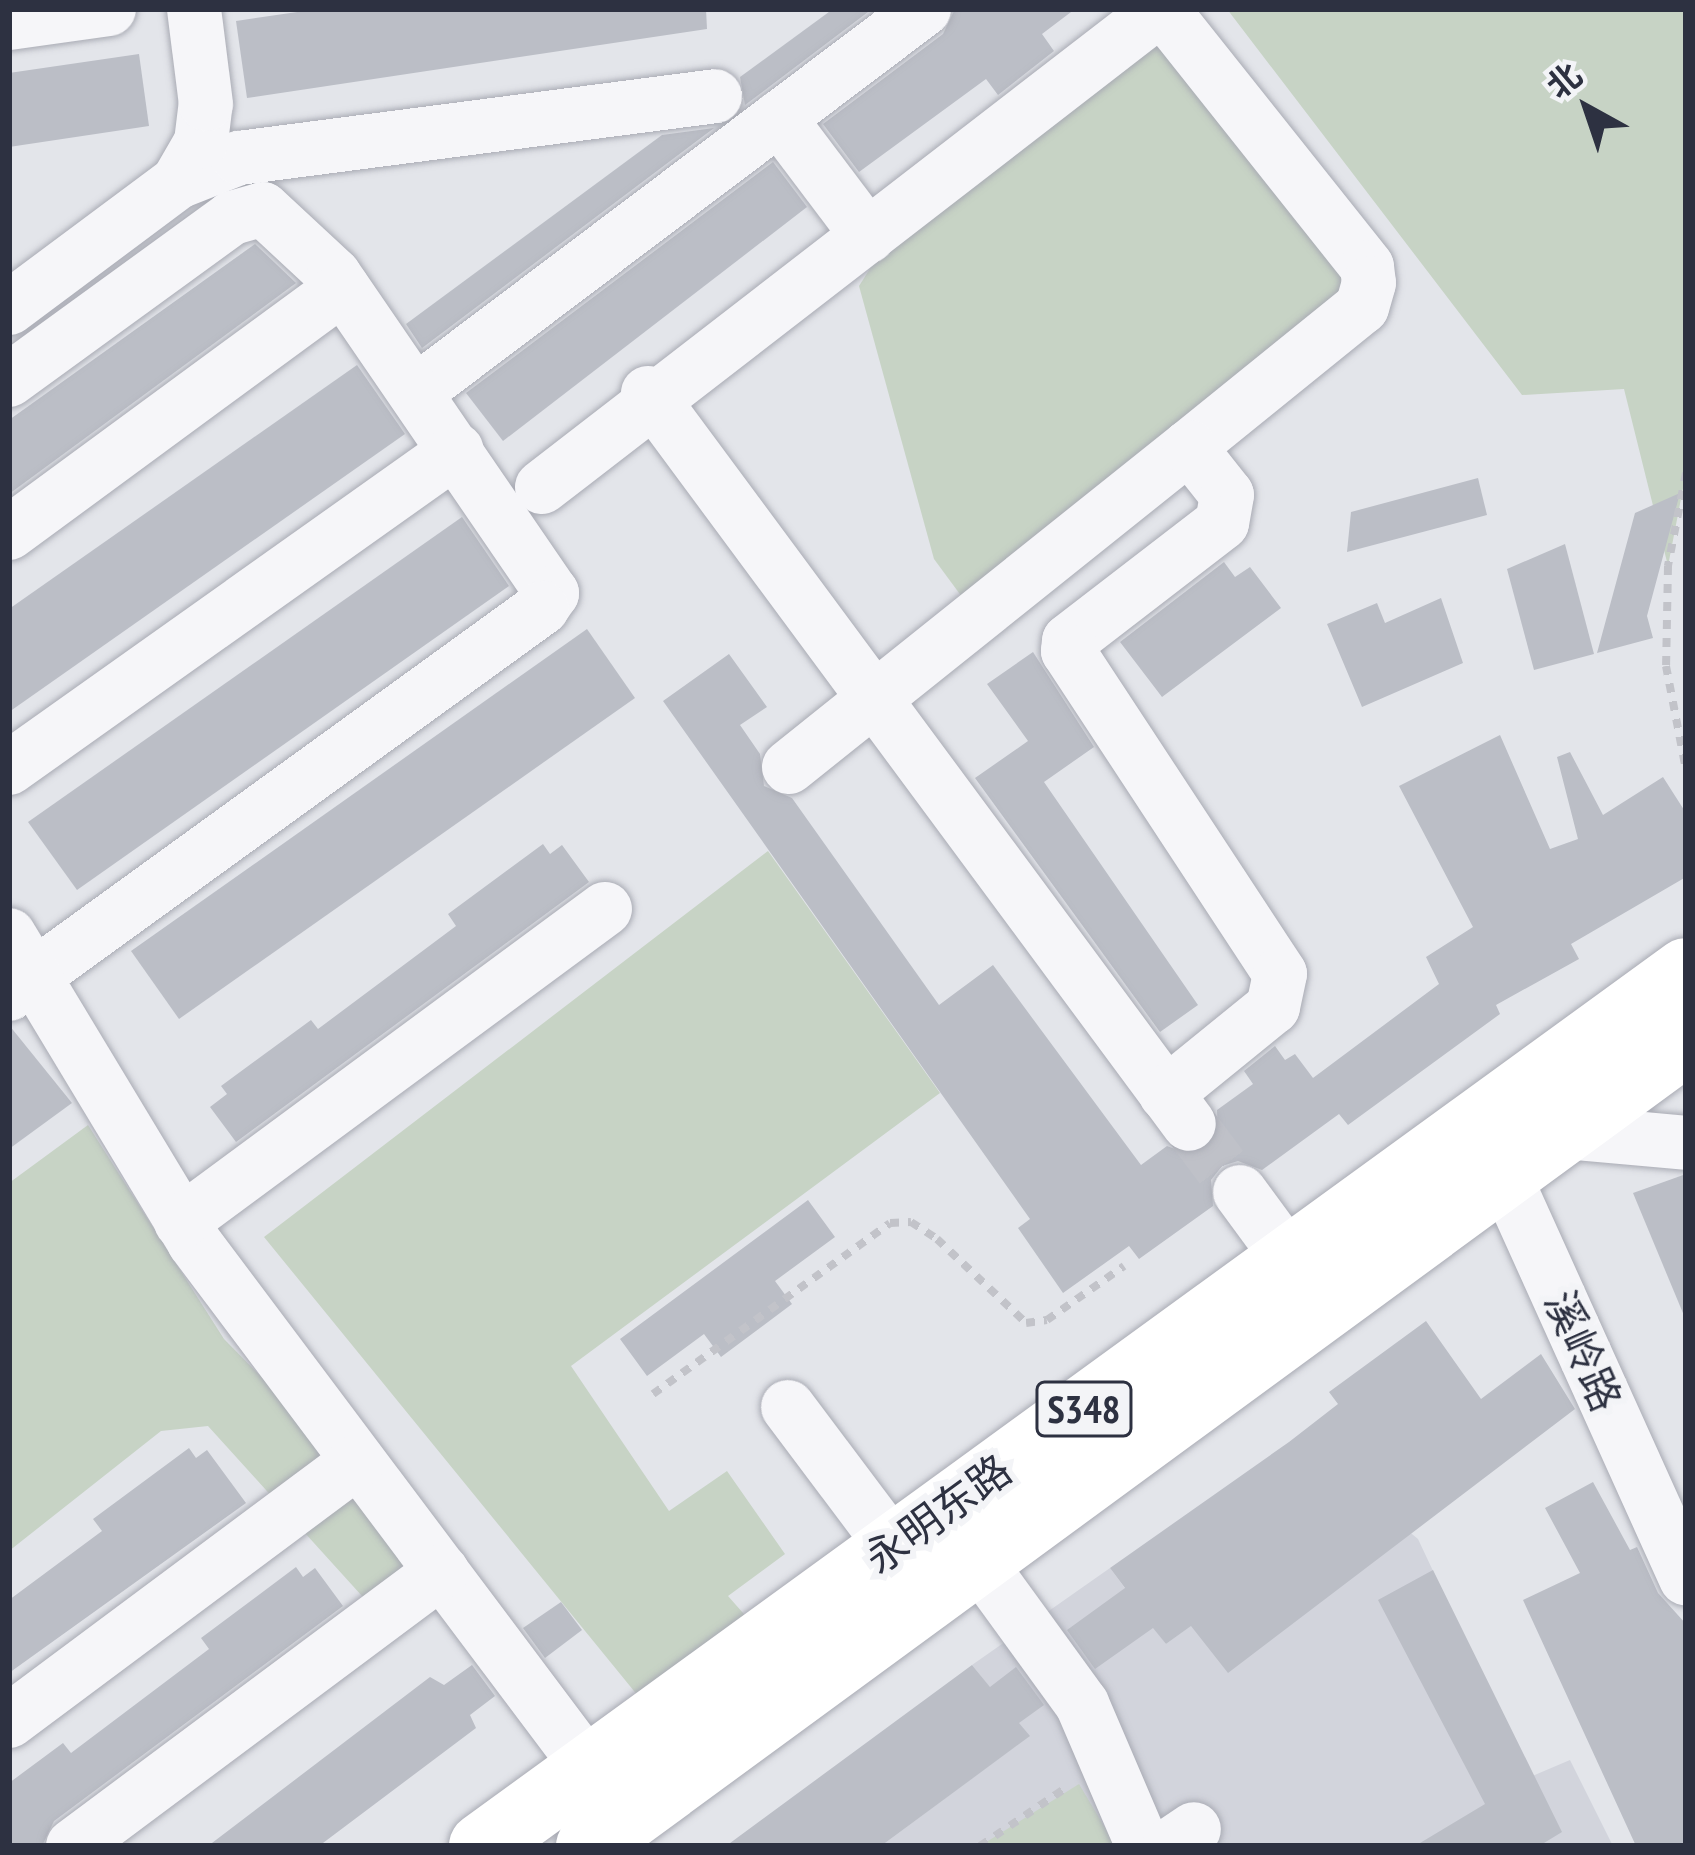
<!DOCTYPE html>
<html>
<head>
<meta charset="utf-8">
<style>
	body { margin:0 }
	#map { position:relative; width:1695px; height:1855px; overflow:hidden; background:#e3e5ea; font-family:"PT Sans Narrow","Noto Sans SC",sans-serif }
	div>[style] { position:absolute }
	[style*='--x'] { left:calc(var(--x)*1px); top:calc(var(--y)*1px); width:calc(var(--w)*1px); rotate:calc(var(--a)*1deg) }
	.built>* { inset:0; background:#d2d4dc }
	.green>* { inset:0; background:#c7d3c5 }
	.building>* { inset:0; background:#bbbec6 }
	.minor-tunnel>* { height:54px; margin-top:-27px; transform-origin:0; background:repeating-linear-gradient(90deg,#bfc1c8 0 54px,transparent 0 81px) }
	.path>* { height:8px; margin-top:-4px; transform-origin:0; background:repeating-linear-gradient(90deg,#c2c3c9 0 9px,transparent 0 18px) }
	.roads { filter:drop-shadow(0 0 3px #a9abb4) drop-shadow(0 0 3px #a9abb4) }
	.minor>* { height:54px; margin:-27px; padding:0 27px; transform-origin:27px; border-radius:27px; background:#f6f6f9 }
	.major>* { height:66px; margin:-33px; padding:0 33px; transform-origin:33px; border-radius:33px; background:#fff }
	span { translate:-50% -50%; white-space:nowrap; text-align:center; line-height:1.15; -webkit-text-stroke:12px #f3f4f7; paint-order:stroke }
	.shield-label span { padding:3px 9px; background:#f3f4f7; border:3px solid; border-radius:9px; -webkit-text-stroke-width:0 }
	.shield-label { font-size:39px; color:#2d3141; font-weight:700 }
	.street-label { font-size:42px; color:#2d3141 }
	.frame { position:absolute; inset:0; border:12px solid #2d3141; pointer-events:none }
	.north { position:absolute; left:1527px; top:48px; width:120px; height:120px; -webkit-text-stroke:9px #f3f4f7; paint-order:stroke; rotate:320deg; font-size:33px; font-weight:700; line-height:48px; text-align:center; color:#2d3141 }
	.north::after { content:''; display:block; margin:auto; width:42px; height:54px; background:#2d3141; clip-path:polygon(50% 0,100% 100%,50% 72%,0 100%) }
</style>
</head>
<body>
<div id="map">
	<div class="built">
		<div style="clip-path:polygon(1367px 1497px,1418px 1539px,1530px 1777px,1570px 1760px,1613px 1846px,881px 1846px,1029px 1736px,972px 1665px,1110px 1568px,1166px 1644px)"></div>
	</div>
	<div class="green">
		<div style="clip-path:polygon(1227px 9px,1686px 9px,1686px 473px,1668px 566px,1624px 389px,1522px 395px)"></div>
		<div style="clip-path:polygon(1153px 43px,1176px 49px,1347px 271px,1343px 289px,962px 597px,934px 559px,859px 286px,871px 267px)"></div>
		<div style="clip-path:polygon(768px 851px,940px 1093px,571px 1366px,669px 1511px,727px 1471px,785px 1554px,728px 1596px,766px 1639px,656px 1718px,264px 1237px)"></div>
		<div style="clip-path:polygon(88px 1125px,224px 1339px,307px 1423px,427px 1581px,381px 1617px,208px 1426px,161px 1431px,9px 1551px,9px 1183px)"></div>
		<div style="clip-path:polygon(1079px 1784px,1116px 1846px,980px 1846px)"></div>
	</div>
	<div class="building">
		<div style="clip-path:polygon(318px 9px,706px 9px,707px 29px,247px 98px,236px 21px)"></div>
		<div style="clip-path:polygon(833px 9px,872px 9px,745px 105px,740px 77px)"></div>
		<div style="clip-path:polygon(955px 9px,1075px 9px,1042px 34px,1054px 51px,998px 95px,986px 79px,859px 172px,823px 124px,943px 34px)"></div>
		<div style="clip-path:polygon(139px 54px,149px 126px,9px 147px,9px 73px)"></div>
		<div style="clip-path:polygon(714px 128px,422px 348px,406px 324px,662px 135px)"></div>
		<div style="clip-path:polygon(773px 162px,807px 207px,503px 441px,466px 393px)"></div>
		<div style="clip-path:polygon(255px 244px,296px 283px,9px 494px,9px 420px)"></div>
		<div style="clip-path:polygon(357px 365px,405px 434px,9px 712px,9px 609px)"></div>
		<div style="clip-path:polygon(1478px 478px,1487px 515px,1347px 552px,1351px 512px)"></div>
		<div style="clip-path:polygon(1680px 493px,1647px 616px,1653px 638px,1597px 653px,1635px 513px)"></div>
		<div style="clip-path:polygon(462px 517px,509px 586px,77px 890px,28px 822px)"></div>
		<div style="clip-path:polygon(1565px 544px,1594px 654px,1534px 670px,1507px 569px)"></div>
		<div style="clip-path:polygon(1224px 562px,1235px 577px,1250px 567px,1281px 608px,1162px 697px,1120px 642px)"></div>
		<div style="clip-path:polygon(1441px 598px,1463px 663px,1362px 707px,1327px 624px,1377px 603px,1385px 623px)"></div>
		<div style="clip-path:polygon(587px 629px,635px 698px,179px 1019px,131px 951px)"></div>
		<div style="clip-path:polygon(1033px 652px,1094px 747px,1044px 782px,1198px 1005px,1160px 1032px,975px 778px,1028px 741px,987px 684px)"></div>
		<div style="clip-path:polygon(729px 654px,767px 707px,740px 725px,760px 754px,764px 786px,792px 798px,939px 1005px,993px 965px,1141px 1165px,1167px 1146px,1191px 1155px,1209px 1148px,1218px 1135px,1217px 1110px,1253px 1084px,1244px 1071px,1275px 1046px,1285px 1060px,1295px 1054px,1313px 1078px,1439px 984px,1426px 957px,1473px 927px,1399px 786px,1500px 735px,1550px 849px,1578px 839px,1557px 757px,1570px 752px,1603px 815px,1663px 777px,1686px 813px,1686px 877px,1571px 944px,1579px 959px,1496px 1005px,1500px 1014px,1348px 1125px,1339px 1114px,1262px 1170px,1238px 1161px,1222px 1166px,1211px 1180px,1213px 1206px,1139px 1259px,1129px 1246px,1063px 1293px,1018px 1228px,1030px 1219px,663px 701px)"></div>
		<div style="clip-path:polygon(543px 844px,550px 854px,562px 845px,589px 882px,236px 1142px,210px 1107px,227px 1094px,221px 1086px,311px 1020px,318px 1029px,456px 926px,448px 914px)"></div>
		<div style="clip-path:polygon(9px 1025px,72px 1103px,9px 1149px)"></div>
		<div style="clip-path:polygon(1686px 1174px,1686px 1318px,1685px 1318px,1633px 1193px)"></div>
		<div style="clip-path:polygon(808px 1200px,835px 1237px,775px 1281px,792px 1304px,721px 1357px,704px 1334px,647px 1376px,620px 1339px)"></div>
		<div style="clip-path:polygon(1426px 1321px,1481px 1399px,1541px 1354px,1575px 1409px,1228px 1673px,1191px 1626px,1166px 1644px,1153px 1628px,1095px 1669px,1067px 1630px,1125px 1588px,1110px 1568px,1289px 1442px,1338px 1404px,1329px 1392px)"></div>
		<div style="clip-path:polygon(189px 1448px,196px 1458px,207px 1450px,246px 1503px,9px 1673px,9px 1600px,102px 1531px,93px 1519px)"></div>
		<div style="clip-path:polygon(1593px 1482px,1630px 1550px,1637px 1547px,1658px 1593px,1686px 1624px,1686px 1846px,1636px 1846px,1523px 1600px,1580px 1573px,1545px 1508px)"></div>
		<div style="clip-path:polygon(296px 1567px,303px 1577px,315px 1568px,343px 1606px,54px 1821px,42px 1846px,9px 1846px,9px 1783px,63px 1743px,71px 1753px,209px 1649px,201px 1638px)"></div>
		<div style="clip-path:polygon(1433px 1570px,1562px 1832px,1539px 1846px,1415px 1846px,1485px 1804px,1378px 1600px)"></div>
		<div style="clip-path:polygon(561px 1602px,582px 1630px,545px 1658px,523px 1628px)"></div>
		<div style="clip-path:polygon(472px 1665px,495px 1696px,470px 1715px,476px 1728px,319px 1846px,208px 1846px,430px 1677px,444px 1685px)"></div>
		<div style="clip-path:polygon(972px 1665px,990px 1687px,1016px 1667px,1044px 1705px,1019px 1723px,1030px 1736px,881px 1846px,726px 1846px)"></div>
	</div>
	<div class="minor-tunnel">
		<div style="--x:1189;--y:1124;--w:85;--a:53.1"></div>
	</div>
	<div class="path">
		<div style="--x:1686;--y:473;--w:95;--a:101"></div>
		<div style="--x:1668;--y:566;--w:100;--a:91.1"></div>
		<div style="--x:1666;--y:666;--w:106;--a:79.1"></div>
		<div style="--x:653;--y:1394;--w:292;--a:-35.8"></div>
		<div style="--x:890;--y:1223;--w:21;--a:-3"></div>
		<div style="--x:911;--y:1222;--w:31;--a:33"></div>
		<div style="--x:937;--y:1239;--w:122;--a:43.3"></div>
		<div style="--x:1026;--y:1323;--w:21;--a:-8"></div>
		<div style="--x:1047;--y:1320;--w:94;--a:-35"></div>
		<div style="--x:980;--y:1846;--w:105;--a:-34.1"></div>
	</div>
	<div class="roads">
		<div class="minor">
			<div style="--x:9;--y:23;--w:101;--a:-8"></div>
			<div style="--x:779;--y:118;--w:148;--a:53"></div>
			<div style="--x:178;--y:182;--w:66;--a:-21.5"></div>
			<div style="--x:239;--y:158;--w:480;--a:-7.4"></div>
			<div style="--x:9;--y:308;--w:211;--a:-36.7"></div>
			<div style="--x:178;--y:182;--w:46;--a:-60.1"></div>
			<div style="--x:201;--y:142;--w:38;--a:-83"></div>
			<div style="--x:206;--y:104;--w:96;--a:-97.2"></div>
			<div style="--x:437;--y:376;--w:610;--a:-37"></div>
			<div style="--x:9;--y:380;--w:276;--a:-36"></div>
			<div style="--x:232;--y:218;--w:32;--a:-16"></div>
			<div style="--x:263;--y:209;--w:97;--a:42.9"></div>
			<div style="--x:334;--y:275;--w:386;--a:55.6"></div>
			<div style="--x:552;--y:593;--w:18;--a:124"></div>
			<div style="--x:542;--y:608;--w:658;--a:144.09"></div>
			<div style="--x:648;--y:393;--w:909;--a:53.5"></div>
			<div style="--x:542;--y:487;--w:772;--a:-37.69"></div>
			<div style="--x:1153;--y:15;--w:23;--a:23"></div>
			<div style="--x:1174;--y:24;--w:310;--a:51.5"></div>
			<div style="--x:1367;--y:267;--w:16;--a:83"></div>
			<div style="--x:1369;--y:283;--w:25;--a:106"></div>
			<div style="--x:1362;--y:307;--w:223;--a:141"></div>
			<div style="--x:9;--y:533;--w:414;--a:-36.3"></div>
			<div style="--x:789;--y:767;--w:512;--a:-38.66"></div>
			<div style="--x:1189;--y:447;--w:61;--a:51.6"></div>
			<div style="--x:1227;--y:495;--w:28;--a:100"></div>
			<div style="--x:1222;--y:523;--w:193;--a:142.4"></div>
			<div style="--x:1069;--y:641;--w:10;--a:96"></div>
			<div style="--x:1068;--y:651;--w:386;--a:56.7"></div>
			<div style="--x:1280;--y:974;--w:34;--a:102"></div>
			<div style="--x:1273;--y:1007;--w:138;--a:140.9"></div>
			<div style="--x:9;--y:768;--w:549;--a:-35.37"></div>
			<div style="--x:9;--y:935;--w:358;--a:58.9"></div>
			<div style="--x:194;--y:1242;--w:656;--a:53.11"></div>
			<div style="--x:1566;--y:1132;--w:121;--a:5.2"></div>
			<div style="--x:1489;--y:1142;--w:479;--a:65.7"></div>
			<div style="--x:1240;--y:1192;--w:84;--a:53.7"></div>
			<div style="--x:181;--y:1222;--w:527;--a:-36.44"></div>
			<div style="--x:788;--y:1407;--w:175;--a:53.1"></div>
			<div style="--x:954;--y:1528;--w:218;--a:54"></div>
			<div style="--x:1082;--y:1704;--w:155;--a:66.8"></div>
			<div style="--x:9;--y:1721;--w:435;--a:-36.7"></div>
			<div style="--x:73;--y:1846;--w:460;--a:-36.7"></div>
			<div style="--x:1169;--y:1846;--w:30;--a:-34"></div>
		</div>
		<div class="major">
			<div style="--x:482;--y:1846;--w:1488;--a:-36.01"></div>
			<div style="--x:589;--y:1846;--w:1360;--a:-36.24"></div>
		</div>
	</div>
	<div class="shield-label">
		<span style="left:1084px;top:1409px">S348</span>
	</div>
	<div class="street-label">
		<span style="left:1583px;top:1351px;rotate:66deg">溪岭路</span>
		<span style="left:938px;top:1514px;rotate:-36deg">永明东路</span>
	</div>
	<div class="frame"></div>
	<div class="north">北</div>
</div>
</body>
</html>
